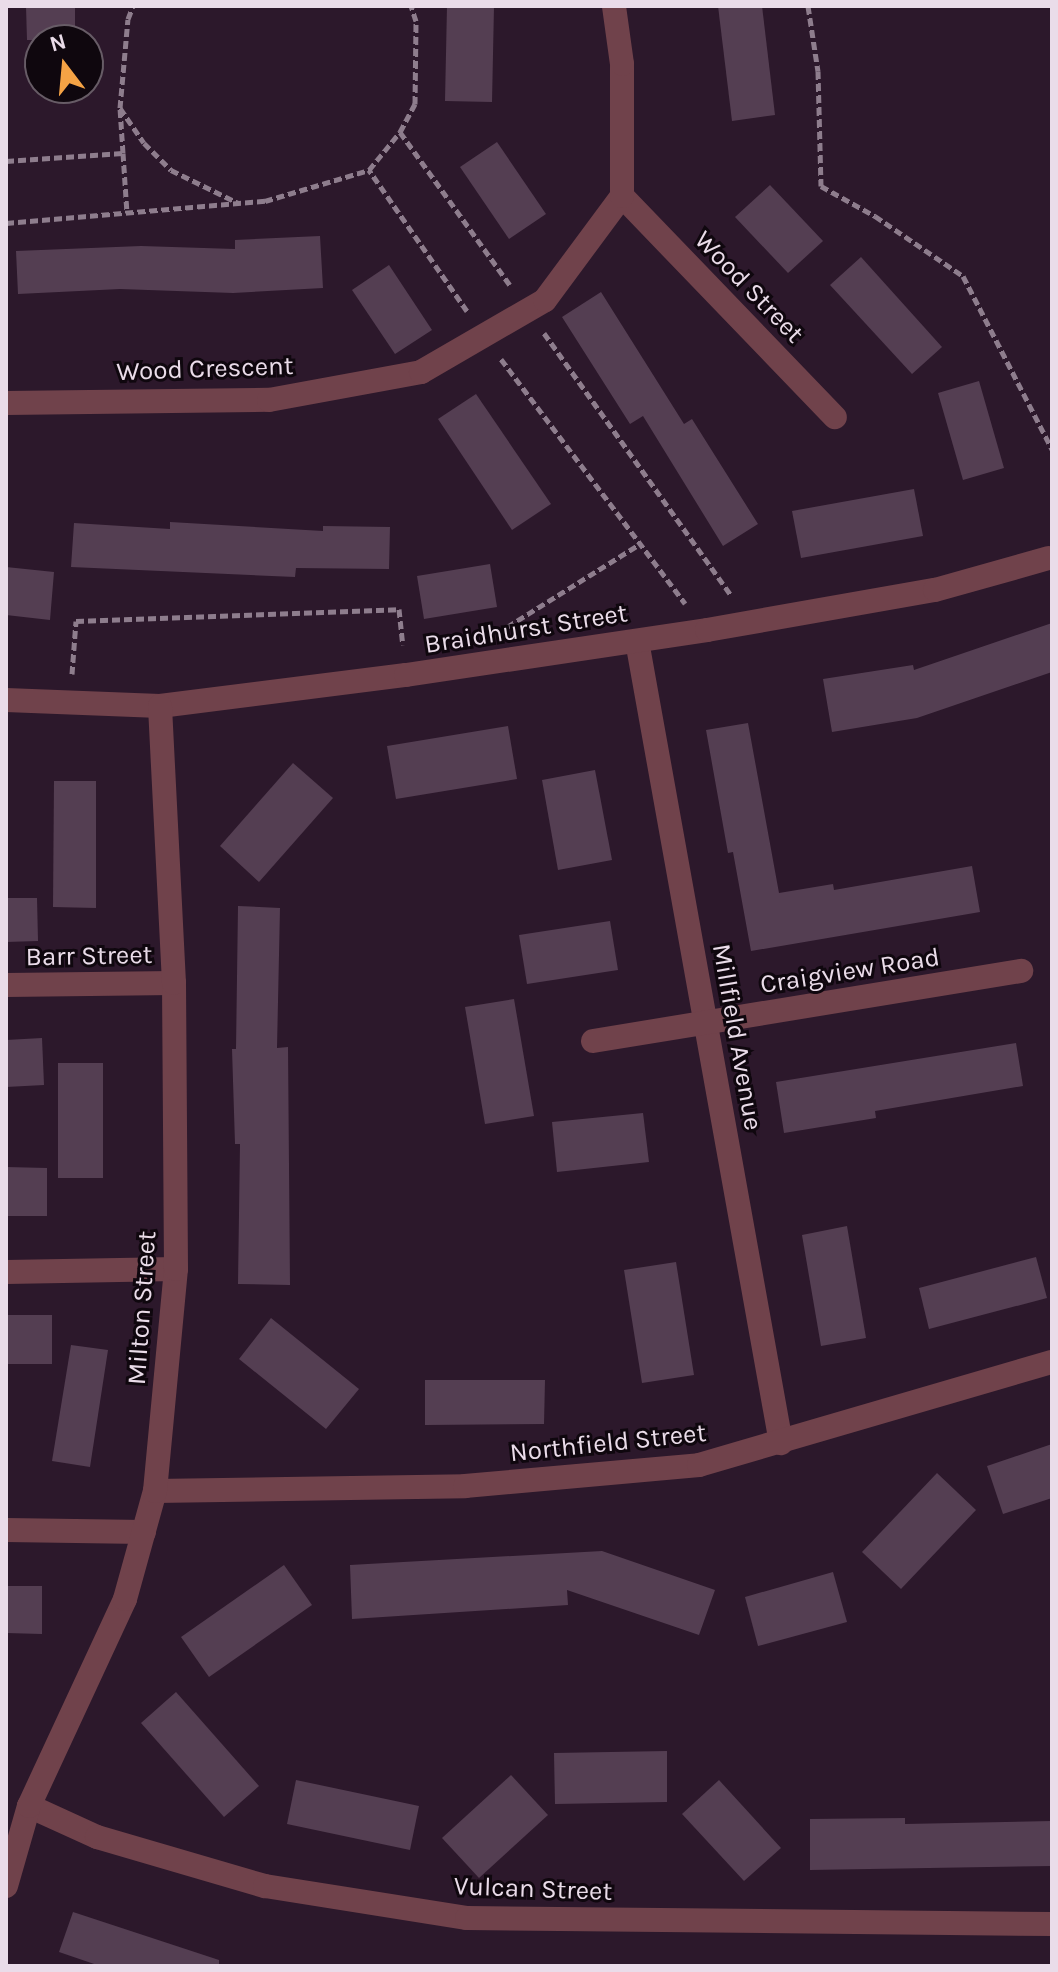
<!DOCTYPE html>
<html>
<head>
<meta charset="utf-8">
<style>
	body { margin:0 }
	#map { position:relative; width:1058px; height:1972px; overflow:hidden; background:#2c182b; font-family:Karla,sans-serif }
	div>[style] { position:absolute }
	[style*='--x'] { left:calc(var(--x)*1px); top:calc(var(--y)*1px); width:calc(var(--w)*1px); rotate:calc(var(--a)*1deg) }
	.building>* { inset:0; background:#543e52 }
	.path>* { height:5px; margin-top:-2.5px; transform-origin:0; background:repeating-linear-gradient(90deg,#8e7d8d 0 8px,transparent 0 12px) }
	.street>* { height:24px; margin:-12px; padding:0 12px; transform-origin:12px; border-radius:12px; background:#70424b }
	span { translate:-50% -50%; white-space:nowrap; text-align:center; line-height:1.15; -webkit-text-stroke:6px #0f070e; paint-order:stroke }
	.street-label { font-size:26px; color:#eadce9 }
	.frame { position:absolute; inset:0; border:8px solid #eadce9; pointer-events:none }
	.north { position:absolute; left:24px; top:24px; width:80px; height:80px; box-sizing:border-box; background:#0f070e; border:2px solid #675c66; border-radius:50%; rotate:344deg; font-size:22px; font-weight:700; line-height:32px; text-align:center; color:#eadce9 }
	.north::after { content:''; display:block; margin:auto; width:28px; height:36px; background:#f5a345; clip-path:polygon(50% 0,100% 100%,50% 72%,0 100%) }
</style>
</head>
<body>
<div id="map">
	<div class="building">
		<div style="clip-path:polygon(26px 6px,75px 6px,75px 40px,27px 40px)"></div>
		<div style="clip-path:polygon(447px 6px,494px 6px,492px 102px,445px 101px)"></div>
		<div style="clip-path:polygon(718px 6px,762px 6px,775px 115px,732px 121px)"></div>
		<div style="clip-path:polygon(497px 142px,546px 214px,509px 239px,460px 167px)"></div>
		<div style="clip-path:polygon(770px 185px,823px 241px,788px 273px,735px 217px)"></div>
		<div style="clip-path:polygon(320px 236px,323px 288px,233px 293px,120px 289px,18px 294px,16px 251px,141px 246px,235px 249px,235px 240px)"></div>
		<div style="clip-path:polygon(861px 257px,942px 347px,912px 374px,830px 285px)"></div>
		<div style="clip-path:polygon(389px 265px,432px 330px,395px 354px,352px 290px)"></div>
		<div style="clip-path:polygon(601px 292px,684px 424px,692px 419px,758px 524px,723px 546px,643px 416px,630px 424px,562px 317px)"></div>
		<div style="clip-path:polygon(979px 381px,1004px 468px,963px 480px,938px 393px)"></div>
		<div style="clip-path:polygon(476px 394px,551px 504px,512px 530px,438px 419px)"></div>
		<div style="clip-path:polygon(914px 489px,923px 536px,801px 558px,792px 511px)"></div>
		<div style="clip-path:polygon(170px 522px,323px 531px,323px 526px,390px 527px,389px 569px,296px 568px,295px 577px,71px 567px,74px 523px,170px 529px)"></div>
		<div style="clip-path:polygon(490px 564px,497px 607px,424px 619px,417px 576px)"></div>
		<div style="clip-path:polygon(6px 567px,54px 572px,50px 620px,6px 615px)"></div>
		<div style="clip-path:polygon(1052px 623px,1052px 672px,917px 718px,832px 732px,823px 679px,913px 665px,914px 670px)"></div>
		<div style="clip-path:polygon(748px 723px,779px 893px,833px 884px,834px 890px,972px 866px,980px 912px,751px 951px,733px 852px,728px 853px,706px 730px)"></div>
		<div style="clip-path:polygon(508px 726px,517px 779px,396px 799px,387px 746px)"></div>
		<div style="clip-path:polygon(293px 763px,333px 798px,259px 882px,220px 846px)"></div>
		<div style="clip-path:polygon(595px 770px,612px 860px,558px 870px,542px 780px)"></div>
		<div style="clip-path:polygon(54px 781px,96px 781px,96px 908px,53px 907px)"></div>
		<div style="clip-path:polygon(6px 898px,37px 898px,38px 941px,6px 942px)"></div>
		<div style="clip-path:polygon(238px 906px,280px 908px,277px 1048px,288px 1047px,290px 1285px,238px 1284px,240px 1144px,235px 1144px,232px 1049px,236px 1049px)"></div>
		<div style="clip-path:polygon(610px 921px,618px 970px,527px 984px,519px 935px)"></div>
		<div style="clip-path:polygon(514px 999px,534px 1116px,485px 1124px,465px 1007px)"></div>
		<div style="clip-path:polygon(42px 1038px,44px 1085px,6px 1087px,6px 1040px)"></div>
		<div style="clip-path:polygon(1016px 1043px,1023px 1086px,875px 1111px,876px 1118px,784px 1133px,776px 1082px)"></div>
		<div style="clip-path:polygon(58px 1063px,103px 1063px,103px 1178px,58px 1178px)"></div>
		<div style="clip-path:polygon(643px 1113px,649px 1162px,557px 1172px,552px 1122px)"></div>
		<div style="clip-path:polygon(6px 1167px,47px 1168px,47px 1216px,6px 1216px)"></div>
		<div style="clip-path:polygon(847px 1226px,866px 1338px,821px 1346px,802px 1235px)"></div>
		<div style="clip-path:polygon(1036px 1257px,1047px 1298px,929px 1329px,919px 1288px)"></div>
		<div style="clip-path:polygon(676px 1262px,694px 1375px,642px 1383px,624px 1270px)"></div>
		<div style="clip-path:polygon(6px 1315px,52px 1315px,52px 1364px,6px 1364px)"></div>
		<div style="clip-path:polygon(271px 1318px,359px 1389px,326px 1429px,239px 1359px)"></div>
		<div style="clip-path:polygon(71px 1345px,108px 1350px,90px 1467px,52px 1461px)"></div>
		<div style="clip-path:polygon(425px 1380px,545px 1380px,544px 1424px,425px 1425px)"></div>
		<div style="clip-path:polygon(1052px 1444px,1052px 1498px,1003px 1514px,987px 1466px)"></div>
		<div style="clip-path:polygon(937px 1473px,976px 1510px,901px 1589px,862px 1552px)"></div>
		<div style="clip-path:polygon(602px 1551px,715px 1590px,699px 1635px,567px 1590px,568px 1605px,352px 1619px,350px 1565px)"></div>
		<div style="clip-path:polygon(284px 1565px,312px 1605px,209px 1677px,181px 1637px)"></div>
		<div style="clip-path:polygon(833px 1572px,847px 1622px,758px 1646px,745px 1597px)"></div>
		<div style="clip-path:polygon(6px 1586px,42px 1586px,42px 1634px,6px 1633px)"></div>
		<div style="clip-path:polygon(176px 1692px,259px 1786px,224px 1817px,141px 1723px)"></div>
		<div style="clip-path:polygon(667px 1751px,667px 1802px,555px 1804px,554px 1753px)"></div>
		<div style="clip-path:polygon(511px 1775px,548px 1815px,479px 1878px,442px 1838px)"></div>
		<div style="clip-path:polygon(296px 1780px,419px 1806px,410px 1850px,287px 1824px)"></div>
		<div style="clip-path:polygon(719px 1780px,781px 1848px,744px 1881px,682px 1814px)"></div>
		<div style="clip-path:polygon(905px 1818px,905px 1824px,1052px 1821px,1052px 1866px,810px 1870px,810px 1819px)"></div>
		<div style="clip-path:polygon(73px 1912px,219px 1960px,219px 1966px,100px 1966px,59px 1952px)"></div>
	</div>
	<div class="path">
		<div style="--x:808;--y:6;--w:66;--a:81.3"></div>
		<div style="--x:818;--y:71;--w:115;--a:88.5"></div>
		<div style="--x:821;--y:186;--w:62;--a:29.1"></div>
		<div style="--x:875;--y:216;--w:107;--a:34.3"></div>
		<div style="--x:963;--y:276;--w:195;--a:62.8"></div>
		<div style="--x:120;--y:108;--w:42;--a:55.6"></div>
		<div style="--x:144;--y:143;--w:38;--a:45"></div>
		<div style="--x:171;--y:170;--w:75;--a:26.2"></div>
		<div style="--x:400;--y:132;--w:32;--a:-62"></div>
		<div style="--x:415;--y:104;--w:83;--a:-89.3"></div>
		<div style="--x:416;--y:21;--w:16;--a:-108"></div>
		<div style="--x:123;--y:153;--w:45;--a:-93.8"></div>
		<div style="--x:120;--y:108;--w:89;--a:-84.9"></div>
		<div style="--x:128;--y:19;--w:14;--a:-69"></div>
		<div style="--x:6;--y:161;--w:117;--a:-3.9"></div>
		<div style="--x:123;--y:153;--w:60;--a:86.2"></div>
		<div style="--x:6;--y:223;--w:260;--a:-4.9"></div>
		<div style="--x:265;--y:201;--w:109;--a:-16.6"></div>
		<div style="--x:467;--y:311;--w:172;--a:-124.8"></div>
		<div style="--x:369;--y:170;--w:49;--a:-50.8"></div>
		<div style="--x:400;--y:132;--w:188;--a:54.3"></div>
		<div style="--x:544;--y:333;--w:322;--a:54.5"></div>
		<div style="--x:501;--y:359;--w:306;--a:53"></div>
		<div style="--x:507;--y:627;--w:155;--a:-32"></div>
		<div style="--x:72;--y:674;--w:53;--a:-85.7"></div>
		<div style="--x:76;--y:621;--w:323;--a:-2.1"></div>
		<div style="--x:399;--y:609;--w:36;--a:84"></div>
	</div>
	<div class="street">
		<div style="--x:622;--y:196;--w:307;--a:46.1"></div>
		<div style="--x:6;--y:403;--w:263;--a:-0.7"></div>
		<div style="--x:269;--y:400;--w:155;--a:-10.4"></div>
		<div style="--x:421;--y:372;--w:143;--a:-30.1"></div>
		<div style="--x:545;--y:300;--w:129;--a:-53.5"></div>
		<div style="--x:622;--y:196;--w:132;--a:-90"></div>
		<div style="--x:622;--y:64;--w:59;--a:-97.9"></div>
		<div style="--x:637;--y:641;--w:815;--a:79.82"></div>
		<div style="--x:6;--y:700;--w:154;--a:2.2"></div>
		<div style="--x:160;--y:706;--w:248;--a:-7.2"></div>
		<div style="--x:406;--y:675;--w:304;--a:-8.5"></div>
		<div style="--x:707;--y:630;--w:231;--a:-10"></div>
		<div style="--x:935;--y:590;--w:118;--a:-15.7"></div>
		<div style="--x:6;--y:985;--w:168;--a:-0.7"></div>
		<div style="--x:593;--y:1041;--w:434;--a:-9.3"></div>
		<div style="--x:6;--y:1272;--w:170;--a:-1"></div>
		<div style="--x:155;--y:1491;--w:310;--a:-0.9"></div>
		<div style="--x:465;--y:1486;--w:235;--a:-5.1"></div>
		<div style="--x:699;--y:1465;--w:368;--a:-16.3"></div>
		<div style="--x:6;--y:1530;--w:138;--a:0.8"></div>
		<div style="--x:29;--y:1806;--w:75;--a:24.5"></div>
		<div style="--x:97;--y:1837;--w:175;--a:16.3"></div>
		<div style="--x:265;--y:1886;--w:205;--a:9"></div>
		<div style="--x:467;--y:1918;--w:585;--a:0.59"></div>
		<div style="--x:6;--y:1886;--w:83;--a:-74"></div>
		<div style="--x:29;--y:1806;--w:228;--a:-65.1"></div>
		<div style="--x:125;--y:1599;--w:112;--a:-74.5"></div>
		<div style="--x:155;--y:1491;--w:223;--a:-84.6"></div>
		<div style="--x:176;--y:1269;--w:286;--a:-90.4"></div>
		<div style="--x:174;--y:983;--w:277;--a:-92.9"></div>
	</div>
	<div class="street-label">
		<span style="left:749px;top:287px;rotate:46deg">Wood Street</span>
		<span style="left:205px;top:369px;rotate:-2deg">Wood Crescent</span>
		<span style="left:526px;top:629px;rotate:-9deg">Braidhurst Street</span>
		<span style="left:89px;top:956px;rotate:-1deg">Barr Street</span>
		<span style="left:850px;top:971px;rotate:-9deg">Craigview Road</span>
		<span style="left:737px;top:1037px;rotate:80deg">Millfield Avenue</span>
		<span style="left:142px;top:1308px;rotate:-86deg">Milton Street</span>
		<span style="left:608px;top:1443px;rotate:-6deg">Northfield Street</span>
		<span style="left:533px;top:1889px;rotate:2deg">Vulcan Street</span>
	</div>
	<div class="frame"></div>
	<div class="north">N</div>
</div>
</body>
</html>
